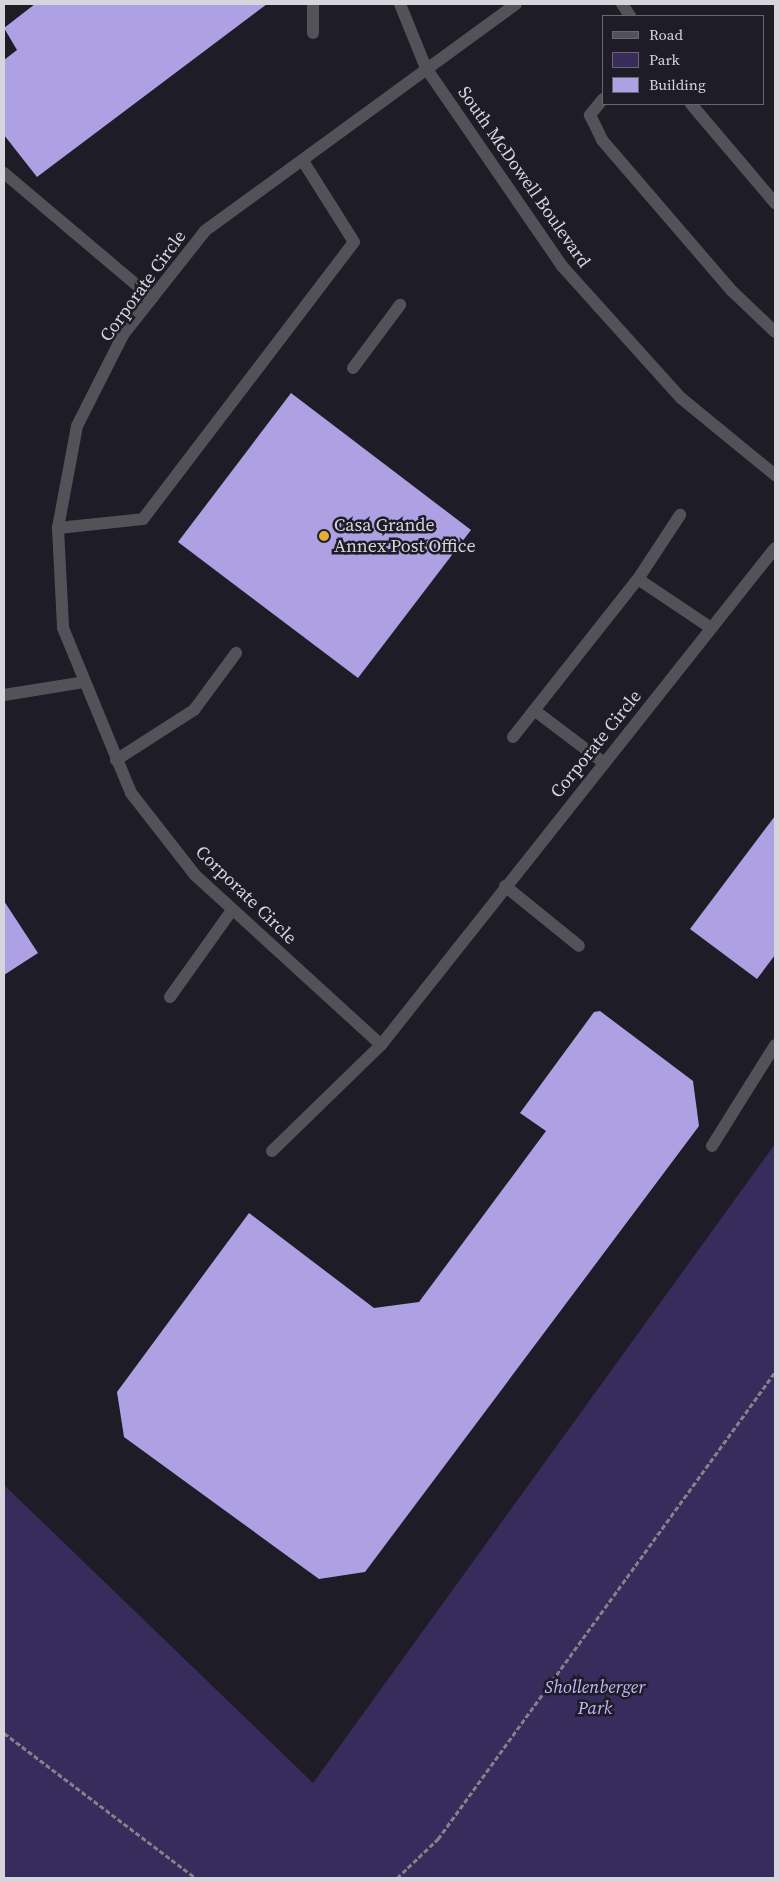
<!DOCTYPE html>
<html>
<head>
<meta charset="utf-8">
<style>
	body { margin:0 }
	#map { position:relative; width:779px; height:1882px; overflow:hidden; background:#1e1c27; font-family:"Source Serif 4",serif }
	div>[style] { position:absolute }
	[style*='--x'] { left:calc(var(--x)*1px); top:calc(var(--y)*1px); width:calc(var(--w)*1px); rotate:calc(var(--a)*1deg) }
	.green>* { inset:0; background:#372c5b }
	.building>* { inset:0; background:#ada1e3 }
	.path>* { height:3px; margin-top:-1.5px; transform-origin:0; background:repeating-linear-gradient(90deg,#83828a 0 5px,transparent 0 7.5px) }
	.lane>* { height:12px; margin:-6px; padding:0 6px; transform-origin:6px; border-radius:6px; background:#535258 }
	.street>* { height:12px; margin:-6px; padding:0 6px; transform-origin:6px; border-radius:6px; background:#535258 }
	.dots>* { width:14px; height:14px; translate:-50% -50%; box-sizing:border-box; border:2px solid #1e1c27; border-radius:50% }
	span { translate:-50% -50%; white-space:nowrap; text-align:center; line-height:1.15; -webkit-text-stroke:5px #1e1c27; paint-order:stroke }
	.street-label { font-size:18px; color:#d6d5dc }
	.poi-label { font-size:18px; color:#d6d5dc }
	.left { translate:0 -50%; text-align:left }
	.park-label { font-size:18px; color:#c3b6fd; font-style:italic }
	.frame { position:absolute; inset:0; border:5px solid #d6d5dc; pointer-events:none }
	.legend { position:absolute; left:602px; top:15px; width:162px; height:90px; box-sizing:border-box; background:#1e1c27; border:1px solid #68666f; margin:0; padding:6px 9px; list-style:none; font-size:15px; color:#d6d5dc }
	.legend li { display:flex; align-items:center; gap:10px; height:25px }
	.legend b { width:25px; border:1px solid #68666f }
</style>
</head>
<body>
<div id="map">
	<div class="green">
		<div style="clip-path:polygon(775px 1144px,775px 1878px,4px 1878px,4px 1485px,313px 1783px)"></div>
	</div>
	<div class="building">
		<div style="clip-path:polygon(35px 4px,267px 4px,37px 177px,4px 135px,4px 60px,17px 50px,4px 28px)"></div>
		<div style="clip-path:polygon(291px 393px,471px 530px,358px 678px,178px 542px)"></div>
		<div style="clip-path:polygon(775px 816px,775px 955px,757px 979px,690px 929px)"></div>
		<div style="clip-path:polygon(4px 901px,38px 953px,4px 975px)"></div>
		<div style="clip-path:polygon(600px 1011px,693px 1081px,699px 1126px,365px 1572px,319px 1579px,124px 1437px,117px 1392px,249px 1213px,374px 1308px,419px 1302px,546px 1131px,520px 1113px,594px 1012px)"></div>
	</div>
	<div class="path">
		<div style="--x:4;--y:1733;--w:241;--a:37.1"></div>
		<div style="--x:397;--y:1878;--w:57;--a:-43.6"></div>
		<div style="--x:438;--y:1839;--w:576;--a:-54.18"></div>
	</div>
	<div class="lane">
		<div style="--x:313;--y:4;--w:29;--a:90"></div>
		<div style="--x:622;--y:4;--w:14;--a:56"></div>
		<div style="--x:603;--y:99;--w:21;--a:129"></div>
		<div style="--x:590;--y:115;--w:28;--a:64"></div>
		<div style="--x:602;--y:140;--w:199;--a:49.3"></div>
		<div style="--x:732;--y:291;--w:59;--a:43.6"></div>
		<div style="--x:691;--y:104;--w:130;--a:49.7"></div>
		<div style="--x:4;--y:173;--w:194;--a:40.2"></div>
		<div style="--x:353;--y:368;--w:79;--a:-53.3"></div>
		<div style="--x:58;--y:528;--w:85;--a:-6"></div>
		<div style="--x:143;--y:519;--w:348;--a:-52.7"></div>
		<div style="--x:354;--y:242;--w:96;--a:-122.2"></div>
		<div style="--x:638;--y:579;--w:88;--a:33.9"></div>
		<div style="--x:4;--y:695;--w:81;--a:-9.2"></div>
		<div style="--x:534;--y:710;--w:88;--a:37.1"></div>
		<div style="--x:513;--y:737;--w:201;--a:-51.7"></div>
		<div style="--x:638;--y:579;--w:77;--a:-56.7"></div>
		<div style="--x:116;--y:760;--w:93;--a:-32.7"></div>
		<div style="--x:194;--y:710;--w:71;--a:-53.6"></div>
		<div style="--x:505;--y:886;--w:95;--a:39"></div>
		<div style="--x:170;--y:997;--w:107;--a:-54.5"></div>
		<div style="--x:712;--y:1146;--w:119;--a:-58"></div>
		<div style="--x:272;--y:1151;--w:152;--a:-44.2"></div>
	</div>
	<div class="street">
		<div style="--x:400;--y:4;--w:69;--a:67.9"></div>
		<div style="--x:426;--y:68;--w:240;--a:55.5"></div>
		<div style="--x:562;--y:266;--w:178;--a:48"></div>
		<div style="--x:681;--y:398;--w:122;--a:39.3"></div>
		<div style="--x:516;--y:4;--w:385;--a:143.9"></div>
		<div style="--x:205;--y:231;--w:132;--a:128.3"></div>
		<div style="--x:123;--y:335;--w:102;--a:116.8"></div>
		<div style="--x:77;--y:426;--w:104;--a:100.6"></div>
		<div style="--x:58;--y:528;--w:100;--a:87.1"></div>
		<div style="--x:63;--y:628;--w:178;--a:67.6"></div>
		<div style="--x:131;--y:793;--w:104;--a:52"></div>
		<div style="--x:195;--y:875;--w:252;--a:42.4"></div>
		<div style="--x:381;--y:1045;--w:634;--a:-51.59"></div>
	</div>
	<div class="dots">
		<div style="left:324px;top:536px;background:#e5ad35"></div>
	</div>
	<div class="street-label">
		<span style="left:524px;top:177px;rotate:55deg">South McDowell Boulevard</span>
		<span style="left:143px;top:286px;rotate:-54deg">Corporate Circle</span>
		<span style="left:596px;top:744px;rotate:-51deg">Corporate Circle</span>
		<span style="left:246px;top:895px;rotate:44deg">Corporate Circle</span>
	</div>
	<div class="poi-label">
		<span class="left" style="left:334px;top:536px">Casa Grande<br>Annex Post Office</span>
	</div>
	<div class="park-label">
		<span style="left:595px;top:1698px">Shollenberger<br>Park</span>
	</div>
	<div class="frame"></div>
	<ul class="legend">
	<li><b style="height:6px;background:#535258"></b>Road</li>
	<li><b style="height:14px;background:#372c5b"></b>Park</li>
	<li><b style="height:14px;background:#ada1e3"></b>Building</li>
	</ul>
</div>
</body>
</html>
